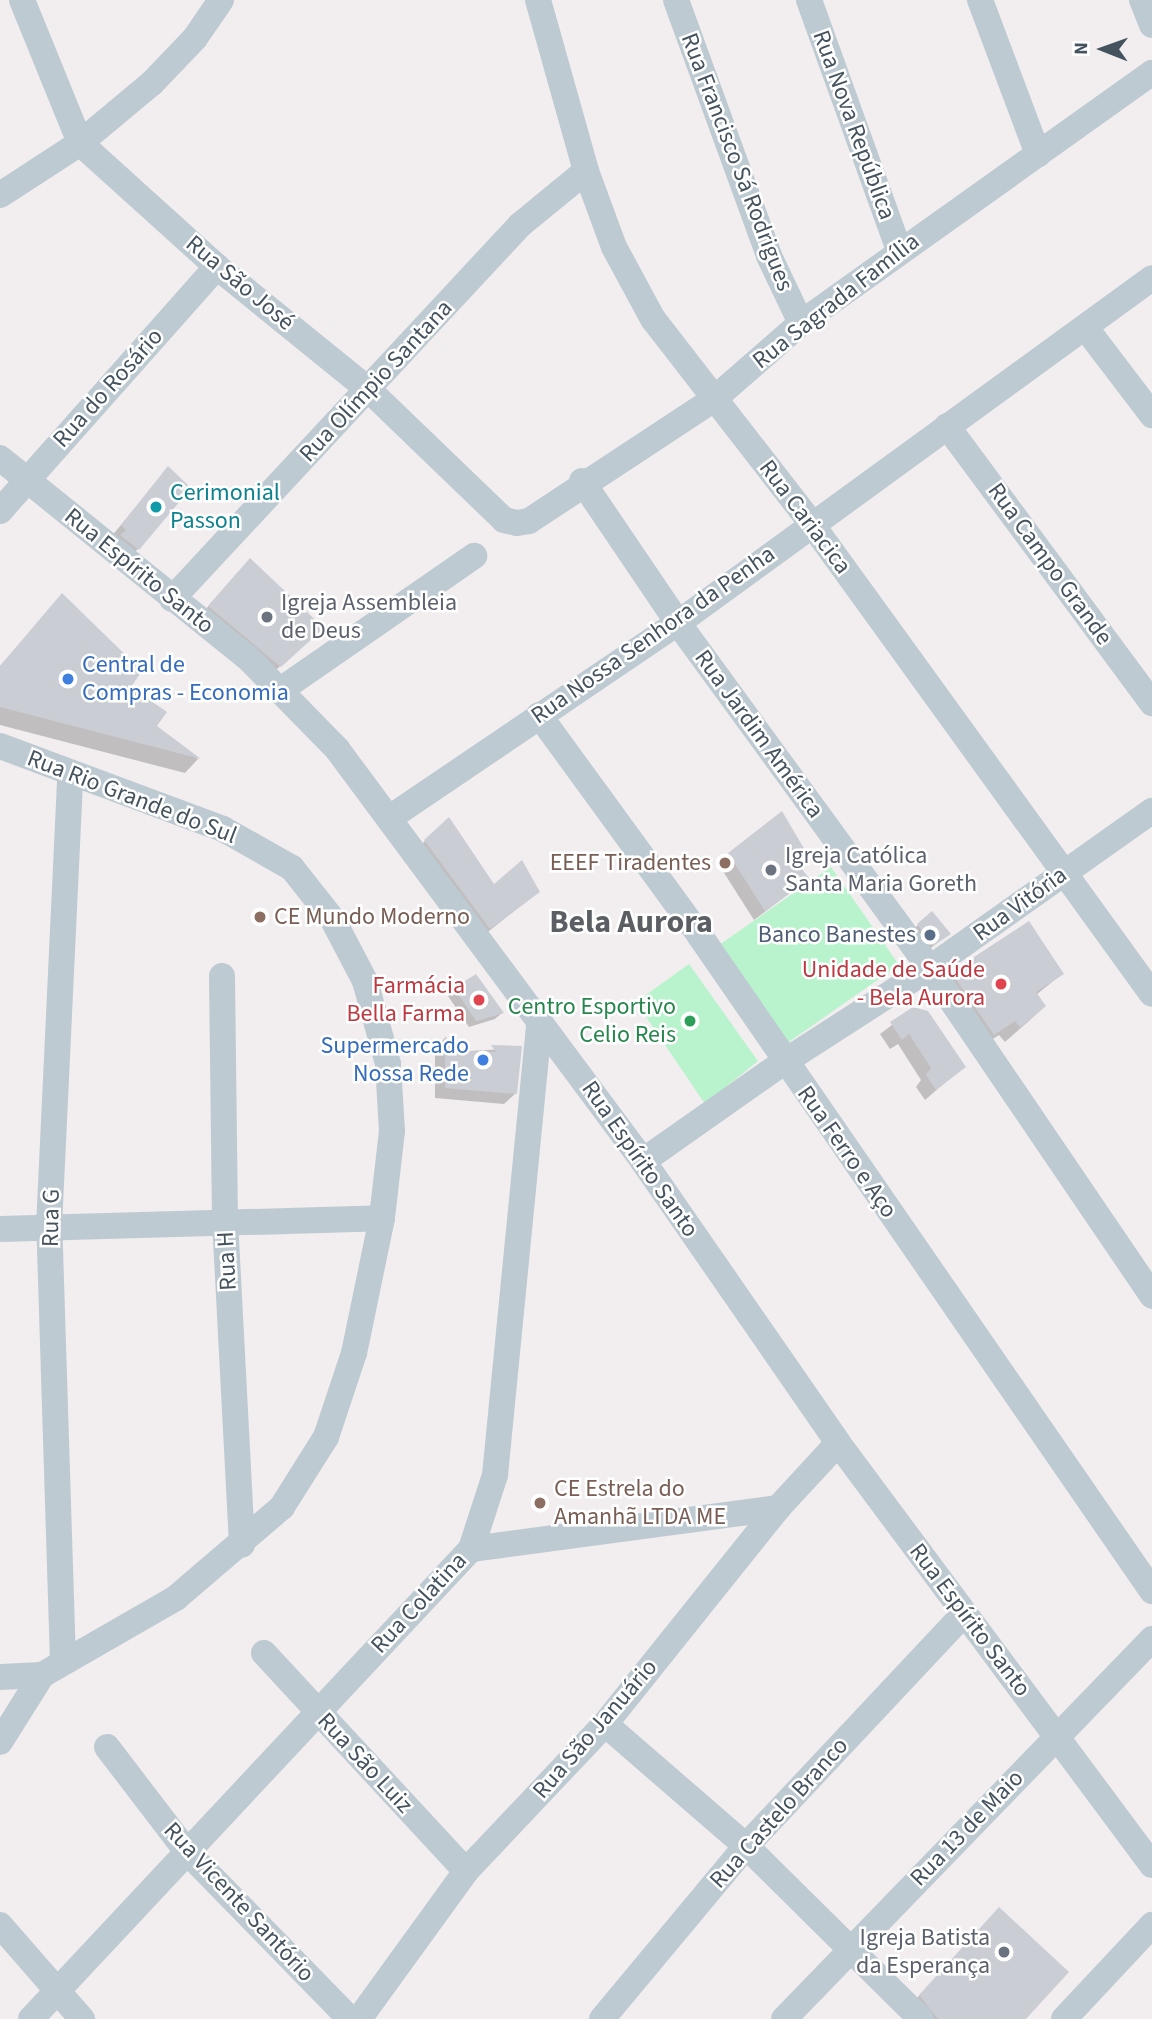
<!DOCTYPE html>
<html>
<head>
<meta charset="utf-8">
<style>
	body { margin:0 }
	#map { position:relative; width:1152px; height:2019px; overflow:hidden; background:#f2eeef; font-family:"Source Sans 3",sans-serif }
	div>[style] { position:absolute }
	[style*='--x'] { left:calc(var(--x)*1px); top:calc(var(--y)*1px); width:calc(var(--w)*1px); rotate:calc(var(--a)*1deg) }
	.green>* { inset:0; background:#b9f3cd }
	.shadow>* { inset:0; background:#0003 }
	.building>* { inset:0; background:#caced4 }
	.minor>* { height:26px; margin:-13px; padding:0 13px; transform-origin:13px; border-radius:13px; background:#becad2 }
	.dots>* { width:19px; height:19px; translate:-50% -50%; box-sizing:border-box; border:4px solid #fff; border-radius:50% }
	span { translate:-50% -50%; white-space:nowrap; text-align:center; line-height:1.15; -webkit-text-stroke:5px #fff; paint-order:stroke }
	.street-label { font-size:24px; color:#45535e }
	.culture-label { font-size:24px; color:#0d838f }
	.left { translate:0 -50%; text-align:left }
	.worship-label { font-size:24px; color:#5b616d }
	.right { translate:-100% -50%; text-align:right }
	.shop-label { font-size:24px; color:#366cbe }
	.education-label { font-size:24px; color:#785e54 }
	.service-label { font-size:24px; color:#4e5e75 }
	.health-label { font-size:24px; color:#be3a42 }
	.leisure-label { font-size:24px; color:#27864d }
	.district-label { font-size:32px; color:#5b5f64; font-weight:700 }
	.north { position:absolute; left:1068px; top:14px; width:70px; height:70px; -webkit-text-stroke:5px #fff; paint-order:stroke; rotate:271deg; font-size:19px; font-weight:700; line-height:28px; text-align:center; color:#45535e }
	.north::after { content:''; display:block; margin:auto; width:24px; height:32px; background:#45535e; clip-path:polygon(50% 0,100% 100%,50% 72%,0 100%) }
</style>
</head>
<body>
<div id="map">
	<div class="green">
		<div style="clip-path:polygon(831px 867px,899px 965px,786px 1044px,719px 945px)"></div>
		<div style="clip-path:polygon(689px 964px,758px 1061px,705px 1104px,636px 1002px)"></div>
	</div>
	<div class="shadow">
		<div style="clip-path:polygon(168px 468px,138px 549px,127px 559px,111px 537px)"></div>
		<div style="clip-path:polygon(239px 571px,311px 639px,269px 676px,199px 617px)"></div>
		<div style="clip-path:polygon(62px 596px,155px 726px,198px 759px,185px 773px,0 725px,0 666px)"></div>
		<div style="clip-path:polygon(425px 841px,493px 886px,538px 892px,479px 939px,414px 852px)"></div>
		<div style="clip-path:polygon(729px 854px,794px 862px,808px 879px,754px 920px,719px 865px)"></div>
		<div style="clip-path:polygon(918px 925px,948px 934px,926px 952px,911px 932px)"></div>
		<div style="clip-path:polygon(952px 974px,1062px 974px,1036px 995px,1030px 1020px,1005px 1042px,999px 1035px,979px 1048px,938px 988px)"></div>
		<div style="clip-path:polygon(455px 989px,502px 1013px,495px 1019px,469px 1027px,448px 996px)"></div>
		<div style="clip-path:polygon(913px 1009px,963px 1067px,925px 1100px,916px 1087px,921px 1080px,898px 1044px,890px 1049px,880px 1034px)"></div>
		<div style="clip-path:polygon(445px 1038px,455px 1052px,520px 1048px,515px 1094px,504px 1104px,435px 1098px,435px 1048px)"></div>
		<div style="clip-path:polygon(985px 1924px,1024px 2019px,912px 2019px,906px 2010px)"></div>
	</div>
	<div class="building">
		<div style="clip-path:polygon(168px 466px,191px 488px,139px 550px,120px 535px,126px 530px,121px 525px)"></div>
		<div style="clip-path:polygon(250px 558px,324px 628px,281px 667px,208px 606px)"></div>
		<div style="clip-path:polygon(62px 593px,142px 671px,131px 687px,167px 712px,157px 726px,201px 759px,0 707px,0 666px)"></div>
		<div style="clip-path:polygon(782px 811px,806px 852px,795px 861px,810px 879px,765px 911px,728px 853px)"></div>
		<div style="clip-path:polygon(449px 817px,494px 884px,522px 860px,540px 892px,490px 929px,424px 840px)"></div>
		<div style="clip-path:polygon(932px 911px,951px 934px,933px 946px,917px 924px)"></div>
		<div style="clip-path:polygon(1029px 921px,1064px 974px,1036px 992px,1046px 1006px,1021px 1028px,1015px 1021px,994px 1035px,951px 972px)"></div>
		<div style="clip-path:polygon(476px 974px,504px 1013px,476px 1021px,454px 988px)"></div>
		<div style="clip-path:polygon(913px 1007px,928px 1011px,966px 1067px,936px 1090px,926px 1075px,931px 1068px,909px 1034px,902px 1040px,890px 1022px)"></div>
		<div style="clip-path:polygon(445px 1036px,456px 1051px,496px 1052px,491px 1045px,522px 1046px,517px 1094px,445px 1088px)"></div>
		<div style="clip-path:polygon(999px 1907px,1069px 1972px,1026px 2019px,938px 2019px,919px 1995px)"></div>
	</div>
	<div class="minor">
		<div style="--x:22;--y:0;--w:154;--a:67.9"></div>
		<div style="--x:80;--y:143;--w:185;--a:42.1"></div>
		<div style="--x:217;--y:267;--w:196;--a:39"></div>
		<div style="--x:369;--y:390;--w:187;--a:43.9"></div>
		<div style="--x:504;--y:520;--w:13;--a:13"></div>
		<div style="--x:517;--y:523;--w:12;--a:-9"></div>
		<div style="--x:529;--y:521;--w:222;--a:-33.4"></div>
		<div style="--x:714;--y:399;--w:116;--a:-41.1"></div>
		<div style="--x:801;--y:323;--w:431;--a:-35.5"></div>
		<div style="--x:538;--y:0;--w:178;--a:74.3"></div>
		<div style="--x:586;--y:171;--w:81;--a:69.8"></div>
		<div style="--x:614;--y:247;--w:82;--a:61.6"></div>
		<div style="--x:653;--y:319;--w:258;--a:52.2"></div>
		<div style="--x:811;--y:523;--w:581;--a:54.1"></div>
		<div style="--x:676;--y:0;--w:272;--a:70"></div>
		<div style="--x:769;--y:256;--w:74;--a:64.5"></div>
		<div style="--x:809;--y:0;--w:266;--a:70.2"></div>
		<div style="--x:980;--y:0;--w:165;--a:69.4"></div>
		<div style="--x:1142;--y:0;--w:27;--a:68"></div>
		<div style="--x:0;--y:195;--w:95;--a:-33"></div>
		<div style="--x:80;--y:143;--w:94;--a:-39.8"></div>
		<div style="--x:152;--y:83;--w:62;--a:-46.3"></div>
		<div style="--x:195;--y:38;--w:46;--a:-55.6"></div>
		<div style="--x:1085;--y:327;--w:111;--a:52.7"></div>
		<div style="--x:947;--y:426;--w:345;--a:53.5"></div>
		<div style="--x:0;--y:458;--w:317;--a:38.9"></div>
		<div style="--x:247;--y:657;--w:129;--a:45.6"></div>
		<div style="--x:337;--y:749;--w:513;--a:53.4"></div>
		<div style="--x:643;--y:1161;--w:343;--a:55.3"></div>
		<div style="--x:838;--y:1443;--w:526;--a:53.35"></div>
		<div style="--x:582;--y:481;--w:171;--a:55.9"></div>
		<div style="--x:678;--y:623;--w:417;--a:53.9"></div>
		<div style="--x:924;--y:960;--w:406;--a:55.8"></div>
		<div style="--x:0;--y:511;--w:327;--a:-48.4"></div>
		<div style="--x:172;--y:599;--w:511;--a:-47.06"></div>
		<div style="--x:520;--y:225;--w:85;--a:-39.3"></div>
		<div style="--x:282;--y:689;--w:234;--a:-34.7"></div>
		<div style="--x:539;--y:715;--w:273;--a:53.9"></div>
		<div style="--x:700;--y:936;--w:796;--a:55.39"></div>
		<div style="--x:0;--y:746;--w:238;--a:20.4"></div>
		<div style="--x:223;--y:829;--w:79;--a:29.5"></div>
		<div style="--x:292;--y:868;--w:66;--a:51.7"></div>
		<div style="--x:333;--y:920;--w:69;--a:62.3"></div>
		<div style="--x:365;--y:981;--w:86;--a:74.5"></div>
		<div style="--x:388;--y:1064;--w:67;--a:86.6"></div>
		<div style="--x:392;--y:1131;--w:88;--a:96.6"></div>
		<div style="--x:382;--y:1218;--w:138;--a:101.7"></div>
		<div style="--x:354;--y:1353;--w:89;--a:108.4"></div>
		<div style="--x:326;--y:1437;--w:83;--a:122.2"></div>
		<div style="--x:282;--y:1507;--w:140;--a:139.4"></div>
		<div style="--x:176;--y:1598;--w:155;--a:150.1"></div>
		<div style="--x:42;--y:1675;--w:79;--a:122.1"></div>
		<div style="--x:391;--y:817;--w:346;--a:-34.1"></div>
		<div style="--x:678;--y:623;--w:586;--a:-36.05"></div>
		<div style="--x:222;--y:976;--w:244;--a:89.3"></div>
		<div style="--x:225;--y:1220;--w:325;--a:87"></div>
		<div style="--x:643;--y:1161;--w:172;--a:-35.1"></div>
		<div style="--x:784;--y:1062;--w:174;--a:-32.8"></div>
		<div style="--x:930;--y:968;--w:272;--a:-35.3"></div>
		<div style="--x:0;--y:1229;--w:382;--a:-1.6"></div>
		<div style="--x:471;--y:1549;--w:310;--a:-7.6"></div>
		<div style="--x:264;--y:1653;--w:297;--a:47.2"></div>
		<div style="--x:63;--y:1662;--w:435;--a:-91.8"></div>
		<div style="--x:49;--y:1227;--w:453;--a:-87.3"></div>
		<div style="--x:0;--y:1677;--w:42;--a:-2.7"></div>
		<div style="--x:605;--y:1724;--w:186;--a:40.9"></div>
		<div style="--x:746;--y:1846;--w:246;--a:44.7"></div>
		<div style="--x:107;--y:1747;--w:133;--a:52.6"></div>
		<div style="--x:188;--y:1853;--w:232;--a:45.7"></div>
		<div style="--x:0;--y:1925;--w:125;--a:48.9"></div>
		<div style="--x:31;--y:2019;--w:644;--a:-46.89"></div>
		<div style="--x:471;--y:1549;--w:78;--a:-72"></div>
		<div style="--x:495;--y:1475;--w:457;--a:-84.4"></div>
		<div style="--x:359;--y:2019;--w:183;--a:-54.1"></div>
		<div style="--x:466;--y:1871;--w:202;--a:-46.6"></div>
		<div style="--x:605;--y:1724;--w:277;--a:-51.3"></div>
		<div style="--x:778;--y:1508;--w:88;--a:-47.3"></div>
		<div style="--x:602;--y:2019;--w:225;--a:-50.2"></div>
		<div style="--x:746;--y:1846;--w:318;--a:-46.8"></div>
		<div style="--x:784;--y:2019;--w:529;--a:-45.92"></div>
		<div style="--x:1064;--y:2019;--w:129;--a:-46.9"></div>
	</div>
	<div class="dots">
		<div style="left:156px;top:507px;background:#0f9aa8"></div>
		<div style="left:267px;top:617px;background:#6b7280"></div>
		<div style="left:68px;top:679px;background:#3f7fe0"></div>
		<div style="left:725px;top:863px;background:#8d6e63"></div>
		<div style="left:771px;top:870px;background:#6b7280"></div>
		<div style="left:260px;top:917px;background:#8d6e63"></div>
		<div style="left:930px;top:935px;background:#5c6f8a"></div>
		<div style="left:1001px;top:984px;background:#e0444e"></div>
		<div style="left:479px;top:1000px;background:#e0444e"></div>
		<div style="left:690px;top:1021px;background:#2e9e5b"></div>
		<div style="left:483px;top:1060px;background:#3f7fe0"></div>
		<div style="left:540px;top:1503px;background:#8d6e63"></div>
		<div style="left:1004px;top:1952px;background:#6b7280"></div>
	</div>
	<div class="street-label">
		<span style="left:854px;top:125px;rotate:70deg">Rua Nova República</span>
		<span style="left:737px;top:162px;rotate:69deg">Rua Francisco Sá Rodrigues</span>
		<span style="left:240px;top:283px;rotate:40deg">Rua São José</span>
		<span style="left:836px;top:301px;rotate:-38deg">Rua Sagrada Família</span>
		<span style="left:376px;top:381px;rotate:-47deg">Rua Olímpio Santana</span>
		<span style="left:108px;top:388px;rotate:-48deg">Rua do Rosário</span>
		<span style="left:805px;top:517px;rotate:53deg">Rua Cariacica</span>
		<span style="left:1050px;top:564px;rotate:54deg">Rua Campo Grande</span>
		<span style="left:139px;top:571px;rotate:39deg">Rua Espírito Santo</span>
		<span style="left:653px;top:635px;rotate:-35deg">Rua Nossa Senhora da Penha</span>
		<span style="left:759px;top:734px;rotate:54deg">Rua Jardim América</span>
		<span style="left:132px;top:797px;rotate:21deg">Rua Rio Grande do Sul</span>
		<span style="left:1020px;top:904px;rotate:-36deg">Rua Vitória</span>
		<span style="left:847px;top:1152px;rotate:55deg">Rua Ferro e Aço</span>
		<span style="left:640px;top:1159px;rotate:55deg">Rua Espírito Santo</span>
		<span style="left:51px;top:1218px;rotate:-89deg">Rua G</span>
		<span style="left:227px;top:1261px;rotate:-93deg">Rua H</span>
		<span style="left:419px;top:1603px;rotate:-47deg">Rua Colatina</span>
		<span style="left:970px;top:1620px;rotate:53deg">Rua Espírito Santo</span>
		<span style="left:595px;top:1729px;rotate:-49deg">Rua São Januário</span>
		<span style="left:365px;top:1763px;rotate:47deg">Rua São Luiz</span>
		<span style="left:779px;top:1813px;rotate:-48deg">Rua Castelo Branco</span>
		<span style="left:967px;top:1828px;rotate:-46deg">Rua 13 de Maio</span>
		<span style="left:239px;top:1902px;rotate:47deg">Rua Vicente Santório</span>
	</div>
	<div class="culture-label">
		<span class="left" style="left:170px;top:507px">Cerimonial<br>Passon</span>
	</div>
	<div class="worship-label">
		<span class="left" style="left:281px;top:617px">Igreja Assembleia<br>de Deus</span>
		<span class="left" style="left:785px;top:870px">Igreja Católica<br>Santa Maria Goreth</span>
		<span class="right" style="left:990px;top:1952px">Igreja Batista<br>da Esperança</span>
	</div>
	<div class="shop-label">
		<span class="left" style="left:82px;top:679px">Central de<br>Compras - Economia</span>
		<span class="right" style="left:469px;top:1060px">Supermercado<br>Nossa Rede</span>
	</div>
	<div class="education-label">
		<span class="right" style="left:711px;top:863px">EEEF Tiradentes</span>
		<span class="left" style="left:274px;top:917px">CE Mundo Moderno</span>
		<span class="left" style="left:554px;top:1503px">CE Estrela do<br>Amanhã LTDA ME</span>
	</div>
	<div class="service-label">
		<span class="right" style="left:916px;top:935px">Banco Banestes</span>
	</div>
	<div class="health-label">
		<span class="right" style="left:985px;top:984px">Unidade de Saúde<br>- Bela Aurora</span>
		<span class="right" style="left:465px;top:1000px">Farmácia<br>Bella Farma</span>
	</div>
	<div class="leisure-label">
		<span class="right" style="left:676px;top:1021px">Centro Esportivo<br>Celio Reis</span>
	</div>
	<div class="district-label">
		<span style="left:631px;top:922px">Bela Aurora</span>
	</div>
	<div class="north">N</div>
</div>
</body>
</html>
